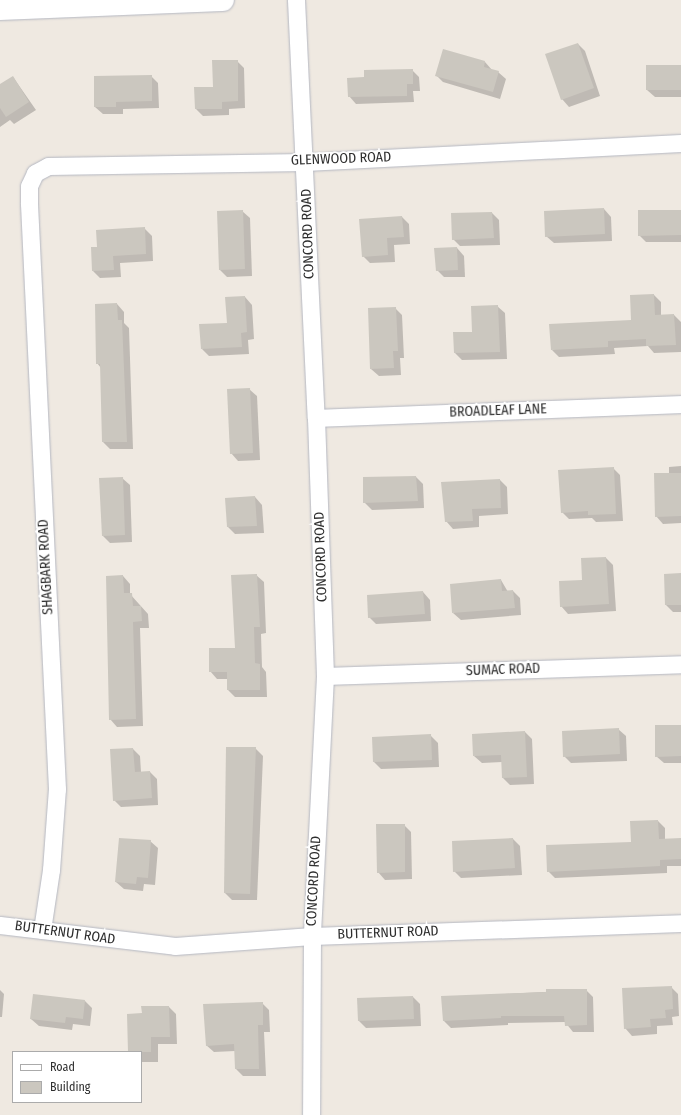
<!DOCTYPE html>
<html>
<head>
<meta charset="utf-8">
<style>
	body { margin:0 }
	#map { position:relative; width:681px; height:1115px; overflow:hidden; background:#efe9e1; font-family:"Fira Sans Condensed",sans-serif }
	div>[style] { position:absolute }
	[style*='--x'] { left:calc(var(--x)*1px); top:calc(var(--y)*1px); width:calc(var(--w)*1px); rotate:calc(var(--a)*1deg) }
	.shadow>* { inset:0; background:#0003 }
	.building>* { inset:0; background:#cbc7bf }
	.roads { filter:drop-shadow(0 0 1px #b4b7c1) drop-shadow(0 0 1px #b4b7c1) }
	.street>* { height:17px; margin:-8.5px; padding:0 8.5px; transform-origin:8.5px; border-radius:8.5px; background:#fff }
	.secondary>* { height:22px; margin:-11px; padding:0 11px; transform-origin:11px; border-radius:11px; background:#fff }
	span { translate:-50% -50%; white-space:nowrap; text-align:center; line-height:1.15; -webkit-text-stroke:3.5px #fff; paint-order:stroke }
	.street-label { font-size:14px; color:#2e2e2e }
	.legend { position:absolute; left:12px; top:1051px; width:130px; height:52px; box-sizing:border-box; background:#fff; border:1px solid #ababab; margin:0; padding:5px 7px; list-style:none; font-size:12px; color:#2e2e2e }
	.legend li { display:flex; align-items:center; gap:8px; height:20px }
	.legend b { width:20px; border:1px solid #ababab }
</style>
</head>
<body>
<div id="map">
	<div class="shadow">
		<div style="clip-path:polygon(578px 44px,585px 51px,600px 96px,569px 107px,562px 99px)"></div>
		<div style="clip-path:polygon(237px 61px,244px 68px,245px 108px,229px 109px,229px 115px,203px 116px,196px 109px)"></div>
		<div style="clip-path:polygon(485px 62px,492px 70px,498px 72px,506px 79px,500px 99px,443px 82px,436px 75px)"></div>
		<div style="clip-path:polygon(681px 66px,681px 97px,655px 97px,647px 90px)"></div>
		<div style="clip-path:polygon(412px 70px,419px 77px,420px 91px,413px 91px,414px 102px,356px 104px,349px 96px,365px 78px)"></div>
		<div style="clip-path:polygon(151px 76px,158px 83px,159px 108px,123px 109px,123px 114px,103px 114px,95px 107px)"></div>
		<div style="clip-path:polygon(13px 77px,36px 110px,14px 124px,10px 120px,0 127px,0 85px)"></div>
		<div style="clip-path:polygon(604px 209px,611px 217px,612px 241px,554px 243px,546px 236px)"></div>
		<div style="clip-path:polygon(242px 211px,250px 218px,252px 276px,227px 277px,220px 270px)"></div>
		<div style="clip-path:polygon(681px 211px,681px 242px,646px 242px,639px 235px)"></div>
		<div style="clip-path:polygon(492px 213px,499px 220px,500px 245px,460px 246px,453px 239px,452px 214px)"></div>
		<div style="clip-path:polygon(402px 217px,409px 224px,410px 244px,394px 245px,395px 262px,370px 263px,363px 256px)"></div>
		<div style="clip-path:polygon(144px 228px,152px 236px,153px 261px,120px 263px,121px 277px,100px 278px,93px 271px,98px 248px)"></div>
		<div style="clip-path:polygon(457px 248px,464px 256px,465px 277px,444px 277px,437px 270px)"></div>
		<div style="clip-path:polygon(654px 295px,661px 302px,661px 315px,674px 315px,681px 322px,681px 352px,654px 353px,648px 346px,614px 348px,615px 354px,559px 357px,552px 350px,632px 321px)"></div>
		<div style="clip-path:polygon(245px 297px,252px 305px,254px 339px,248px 340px,249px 354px,209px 356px,202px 349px,228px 324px,227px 298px)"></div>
		<div style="clip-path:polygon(117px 304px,124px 312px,124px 323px,129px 328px,133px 449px,110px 449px,103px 442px,101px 368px,97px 363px)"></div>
		<div style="clip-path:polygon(497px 306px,505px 313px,507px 359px,462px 360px,455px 353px,454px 333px,473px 333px)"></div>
		<div style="clip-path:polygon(395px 308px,402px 315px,404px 358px,400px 358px,401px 375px,379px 376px,371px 369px)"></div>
		<div style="clip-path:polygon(249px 389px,257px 396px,260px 460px,238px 461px,231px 453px)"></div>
		<div style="clip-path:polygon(681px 466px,681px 523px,663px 524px,656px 516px,669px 474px,669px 467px)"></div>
		<div style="clip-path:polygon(613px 468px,620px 475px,623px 521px,596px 522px,592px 518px,569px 519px,562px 512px)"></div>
		<div style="clip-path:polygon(416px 477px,423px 484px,424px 508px,372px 510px,364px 502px)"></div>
		<div style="clip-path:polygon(122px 478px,130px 485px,132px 542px,110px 543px,103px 536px)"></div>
		<div style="clip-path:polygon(500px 480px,507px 487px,508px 514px,479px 516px,479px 527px,453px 529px,446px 521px)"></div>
		<div style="clip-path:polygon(255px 497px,262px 505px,264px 533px,235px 534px,228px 527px)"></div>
		<div style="clip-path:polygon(606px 558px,613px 565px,616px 611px,568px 614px,561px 606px)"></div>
		<div style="clip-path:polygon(681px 574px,681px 612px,673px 612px,666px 605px)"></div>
		<div style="clip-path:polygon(256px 575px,264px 582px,266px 633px,261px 634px,262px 667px,266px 672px,267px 697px,235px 697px,228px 690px,228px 679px,217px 679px,210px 671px,236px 649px)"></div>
		<div style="clip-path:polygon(123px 576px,130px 584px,130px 594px,148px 614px,149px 628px,140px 628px,143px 726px,117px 727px,110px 719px)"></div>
		<div style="clip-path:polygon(501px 580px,508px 592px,513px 591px,520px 598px,521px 615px,461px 620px,453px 613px)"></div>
		<div style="clip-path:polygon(423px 592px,430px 600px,431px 621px,376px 624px,369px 617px)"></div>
		<div style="clip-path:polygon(681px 726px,681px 763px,664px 763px,656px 756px)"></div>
		<div style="clip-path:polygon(618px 729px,626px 736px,627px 761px,571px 763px,564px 756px)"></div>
		<div style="clip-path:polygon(525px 732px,532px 739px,534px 784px,510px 785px,503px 778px,502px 762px,482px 763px,474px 756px)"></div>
		<div style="clip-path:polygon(430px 735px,438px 743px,439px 767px,381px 769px,374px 762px,373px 738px)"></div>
		<div style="clip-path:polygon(255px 748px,263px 756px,257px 900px,232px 900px,225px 893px)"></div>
		<div style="clip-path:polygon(133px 749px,140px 756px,141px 772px,150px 772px,157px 779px,158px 805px,121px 807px,114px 800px)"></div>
		<div style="clip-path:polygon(658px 821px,665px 828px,665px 840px,681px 839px,681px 866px,667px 866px,667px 873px,555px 878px,548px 871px,632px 843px)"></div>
		<div style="clip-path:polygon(404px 825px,411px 832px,412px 879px,385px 880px,378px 872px)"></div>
		<div style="clip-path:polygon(513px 839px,520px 846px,522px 875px,461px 878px,454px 871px)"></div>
		<div style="clip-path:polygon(150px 841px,158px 848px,155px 885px,144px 884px,143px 891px,124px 889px,116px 882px)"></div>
		<div style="clip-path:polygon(671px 987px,678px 994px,679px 1016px,672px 1017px,673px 1025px,657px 1026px,657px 1034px,632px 1036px,625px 1028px)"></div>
		<div style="clip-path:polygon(0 990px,4px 994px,2px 1017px,0 1017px)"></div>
		<div style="clip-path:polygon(586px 990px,593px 997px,594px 1032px,573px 1032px,565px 1022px,508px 1023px,508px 1025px,451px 1028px,444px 1021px,442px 997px)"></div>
		<div style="clip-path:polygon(413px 997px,420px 1004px,421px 1026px,366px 1028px,359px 1021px,358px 999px)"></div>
		<div style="clip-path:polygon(85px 1001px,92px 1008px,90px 1026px,73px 1024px,72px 1030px,39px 1026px,31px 1019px)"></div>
		<div style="clip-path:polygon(262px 1003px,269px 1010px,270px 1032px,264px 1032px,266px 1076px,243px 1076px,236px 1069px,235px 1051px,214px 1052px,206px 1045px)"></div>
		<div style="clip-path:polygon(169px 1007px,176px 1014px,177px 1044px,158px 1044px,158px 1062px,141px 1062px,141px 1052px,129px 1052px,143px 1014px)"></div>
	</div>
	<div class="building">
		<div style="clip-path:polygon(578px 43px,594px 88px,561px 100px,545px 54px)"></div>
		<div style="clip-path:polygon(443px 49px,485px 61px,484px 67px,499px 71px,493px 92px,435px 76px)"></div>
		<div style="clip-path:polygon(212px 60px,238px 60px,238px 101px,222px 102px,222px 109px,195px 109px,194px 87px,213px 87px)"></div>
		<div style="clip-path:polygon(646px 65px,681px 65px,681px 90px,646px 90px)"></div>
		<div style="clip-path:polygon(413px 69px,413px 84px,407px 84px,407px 96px,348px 97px,347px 78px,364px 77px,364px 70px)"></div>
		<div style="clip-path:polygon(152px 75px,152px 101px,116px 102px,116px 107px,94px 107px,94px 76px)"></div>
		<div style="clip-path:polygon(13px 76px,29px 102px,6px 117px,0 108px,0 84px)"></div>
		<div style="clip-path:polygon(604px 208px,605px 234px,545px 237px,544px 211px)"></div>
		<div style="clip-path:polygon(243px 210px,245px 269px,219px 270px,217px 211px)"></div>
		<div style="clip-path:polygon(638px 210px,681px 210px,681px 235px,638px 236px)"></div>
		<div style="clip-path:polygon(492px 212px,494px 238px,452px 240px,451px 213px)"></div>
		<div style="clip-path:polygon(402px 216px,404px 237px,387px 238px,388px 255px,362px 257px,359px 219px)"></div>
		<div style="clip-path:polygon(145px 227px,146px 254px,113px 256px,114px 270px,92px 271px,91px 247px,97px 247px,96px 230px)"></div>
		<div style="clip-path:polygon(457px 247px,458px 270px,436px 271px,434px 248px)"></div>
		<div style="clip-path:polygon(654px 294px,655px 315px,674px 314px,676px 345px,646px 346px,646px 339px,608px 341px,608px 347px,551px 350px,549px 324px,631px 320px,630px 295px)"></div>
		<div style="clip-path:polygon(245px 296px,247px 332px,241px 333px,242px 347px,201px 349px,199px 324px,227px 323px,225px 297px)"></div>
		<div style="clip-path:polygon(117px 303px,118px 320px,122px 320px,127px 442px,102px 442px,100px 364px,96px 364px,95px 304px)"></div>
		<div style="clip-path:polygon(498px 305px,500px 352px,454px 353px,453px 332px,472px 332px,471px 306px)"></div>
		<div style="clip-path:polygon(396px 307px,398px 351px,393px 351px,394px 368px,370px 369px,368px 308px)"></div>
		<div style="clip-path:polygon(250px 388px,253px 453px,230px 454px,227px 389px)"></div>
		<div style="clip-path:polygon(614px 467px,616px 514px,588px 515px,588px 511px,561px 513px,558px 470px)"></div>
		<div style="clip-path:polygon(654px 473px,681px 473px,681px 516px,655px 517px)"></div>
		<div style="clip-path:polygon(416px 476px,418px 501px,363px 503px,363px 477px)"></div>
		<div style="clip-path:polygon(123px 477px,125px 535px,102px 536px,99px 478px)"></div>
		<div style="clip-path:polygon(500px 479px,501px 508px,472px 509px,473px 521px,445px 522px,441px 482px)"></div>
		<div style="clip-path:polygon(255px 496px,257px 526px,227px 527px,225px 498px)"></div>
		<div style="clip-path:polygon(606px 557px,609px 604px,560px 607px,559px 581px,582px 580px,581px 558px)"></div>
		<div style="clip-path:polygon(681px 573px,681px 605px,665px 605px,664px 574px)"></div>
		<div style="clip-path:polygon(257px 574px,260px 627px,254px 627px,255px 663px,260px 664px,260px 690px,227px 690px,227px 672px,209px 672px,209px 648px,235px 648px,231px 575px)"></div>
		<div style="clip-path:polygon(123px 575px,124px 593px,132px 593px,133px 606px,141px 606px,142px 621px,133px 622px,136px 719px,109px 720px,106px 576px)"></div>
		<div style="clip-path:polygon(501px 579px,502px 591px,513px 590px,515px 608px,452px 613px,450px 584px)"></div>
		<div style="clip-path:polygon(423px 591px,425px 614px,368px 618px,367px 595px)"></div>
		<div style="clip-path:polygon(655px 725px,681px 725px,681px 756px,655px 757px)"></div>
		<div style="clip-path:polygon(619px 728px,620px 754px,563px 757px,562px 731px)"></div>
		<div style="clip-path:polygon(525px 731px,527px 777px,502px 778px,501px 755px,473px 756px,472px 734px)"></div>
		<div style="clip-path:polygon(431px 734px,432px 760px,373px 762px,372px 737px)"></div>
		<div style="clip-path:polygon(226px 747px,256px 747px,250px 894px,224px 893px)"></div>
		<div style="clip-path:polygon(133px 748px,135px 772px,150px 771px,152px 798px,113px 801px,110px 749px)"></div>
		<div style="clip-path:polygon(658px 820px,659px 839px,681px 838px,681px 859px,660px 860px,660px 866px,547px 872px,546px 845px,631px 842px,630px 821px)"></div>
		<div style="clip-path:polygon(376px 824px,405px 824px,405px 872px,377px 873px)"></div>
		<div style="clip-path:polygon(119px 838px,151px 840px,148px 878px,137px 877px,136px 884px,115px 882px)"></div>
		<div style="clip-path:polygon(513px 838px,515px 868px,453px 872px,452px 841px)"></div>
		<div style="clip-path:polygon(672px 986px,673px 1009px,665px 1010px,666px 1018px,650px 1019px,651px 1027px,624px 1029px,622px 988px)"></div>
		<div style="clip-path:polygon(546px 989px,587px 989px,587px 1025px,565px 1026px,564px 1016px,501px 1016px,501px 1018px,443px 1021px,441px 996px,546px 992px)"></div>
		<div style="clip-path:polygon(33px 994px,85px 1000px,83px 1019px,66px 1017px,65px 1023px,30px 1019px)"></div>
		<div style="clip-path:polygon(413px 996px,414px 1019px,358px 1021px,357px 998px)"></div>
		<div style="clip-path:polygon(263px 1002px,263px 1025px,258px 1025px,259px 1069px,235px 1069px,234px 1044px,206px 1046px,203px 1004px)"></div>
		<div style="clip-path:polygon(141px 1006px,169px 1006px,170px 1037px,151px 1037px,151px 1052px,128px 1052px,127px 1014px,142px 1013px)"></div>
	</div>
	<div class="roads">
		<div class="street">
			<div style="--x:296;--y:0;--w:418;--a:87.3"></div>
			<div style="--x:316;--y:418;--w:258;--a:88"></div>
			<div style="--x:325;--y:676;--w:260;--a:92.9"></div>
			<div style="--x:312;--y:936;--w:179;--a:90.3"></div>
			<div style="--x:316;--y:418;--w:365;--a:-2.2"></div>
			<div style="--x:325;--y:676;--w:356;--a:-1.9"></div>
			<div style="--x:0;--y:925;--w:176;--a:6.8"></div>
			<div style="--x:175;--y:946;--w:137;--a:-4.2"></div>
			<div style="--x:312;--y:936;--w:369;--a:-2"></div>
			<div style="--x:42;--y:930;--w:61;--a:-81.5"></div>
			<div style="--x:51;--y:870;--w:81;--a:-85.8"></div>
			<div style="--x:57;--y:789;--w:587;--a:-92.74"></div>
			<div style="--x:29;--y:203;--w:17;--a:-90"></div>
			<div style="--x:29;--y:186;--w:14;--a:-65"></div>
			<div style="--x:35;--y:173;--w:15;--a:-28"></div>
			<div style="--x:48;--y:166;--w:257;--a:-0.9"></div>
			<div style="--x:305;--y:162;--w:376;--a:-2.9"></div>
		</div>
		<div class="secondary">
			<div style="--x:0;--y:9;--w:223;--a:-2.3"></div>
		</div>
	</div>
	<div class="street-label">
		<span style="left:341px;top:159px;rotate:-2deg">GLENWOOD ROAD</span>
		<span style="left:308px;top:234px;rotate:-92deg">CONCORD ROAD</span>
		<span style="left:498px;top:411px;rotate:-2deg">BROADLEAF LANE</span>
		<span style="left:321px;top:557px;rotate:-92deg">CONCORD ROAD</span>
		<span style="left:46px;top:567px;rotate:-93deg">SHAGBARK ROAD</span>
		<span style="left:503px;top:670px;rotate:-2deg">SUMAC ROAD</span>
		<span style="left:314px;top:881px;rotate:-87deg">CONCORD ROAD</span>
		<span style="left:65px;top:933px;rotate:8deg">BUTTERNUT ROAD</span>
		<span style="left:388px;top:933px;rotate:-2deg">BUTTERNUT ROAD</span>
	</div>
	<ul class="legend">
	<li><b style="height:5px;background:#fff"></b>Road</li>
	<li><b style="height:11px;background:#cbc7bf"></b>Building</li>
	</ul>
</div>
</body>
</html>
